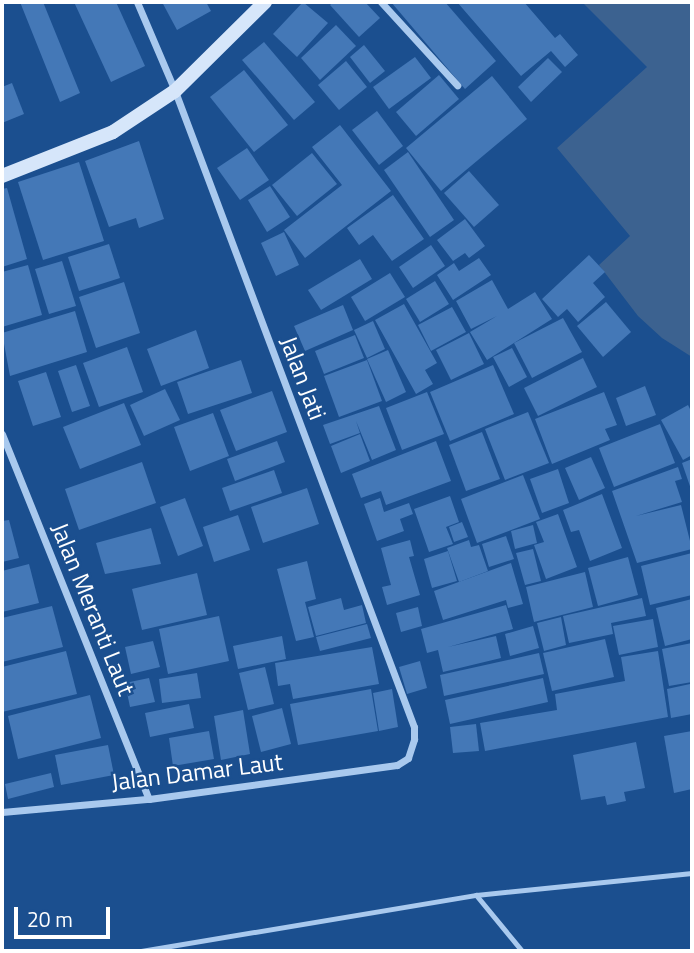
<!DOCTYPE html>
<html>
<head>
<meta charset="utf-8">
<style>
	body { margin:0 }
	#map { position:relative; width:694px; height:953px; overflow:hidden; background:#1b4f8f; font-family:"Titillium Web",sans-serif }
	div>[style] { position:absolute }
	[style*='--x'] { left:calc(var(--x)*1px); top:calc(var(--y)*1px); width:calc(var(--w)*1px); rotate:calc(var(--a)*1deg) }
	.water>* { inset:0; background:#3c6290 }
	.building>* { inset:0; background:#4478b7 }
	.service>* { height:5px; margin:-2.5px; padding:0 2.5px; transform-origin:2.5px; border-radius:2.5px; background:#a9c9ee }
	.minor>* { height:7px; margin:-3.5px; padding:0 3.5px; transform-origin:3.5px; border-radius:3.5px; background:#a9c9ee }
	.secondary>* { height:14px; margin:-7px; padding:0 7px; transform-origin:7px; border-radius:7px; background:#d6e6fa }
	span { translate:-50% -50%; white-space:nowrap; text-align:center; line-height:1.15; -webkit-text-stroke:5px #1b4f8f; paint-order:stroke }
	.street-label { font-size:24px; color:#fff }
	.frame { position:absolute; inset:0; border:4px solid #fff; pointer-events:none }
	.scale { position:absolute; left:14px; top:907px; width:96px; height:32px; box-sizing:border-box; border:4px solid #fff; border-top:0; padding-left:9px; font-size:21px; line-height:24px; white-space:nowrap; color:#fff; -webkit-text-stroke:5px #1b4f8f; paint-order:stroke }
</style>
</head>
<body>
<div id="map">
	<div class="water">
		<div style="clip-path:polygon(582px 2px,692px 2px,692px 357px,662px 338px,638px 316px,599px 265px,630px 236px,557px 148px,647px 67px)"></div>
	</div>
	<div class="building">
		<div style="clip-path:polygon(20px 2px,43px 2px,80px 93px,60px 102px)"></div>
		<div style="clip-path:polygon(74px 2px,116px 2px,145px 66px,111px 82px)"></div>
		<div style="clip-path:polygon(162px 2px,206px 2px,211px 11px,177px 30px)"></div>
		<div style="clip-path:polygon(303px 2px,328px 23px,297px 57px,273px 34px)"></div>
		<div style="clip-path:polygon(333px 2px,365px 2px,380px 18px,359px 37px,330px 5px)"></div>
		<div style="clip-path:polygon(391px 2px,445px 2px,496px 61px,465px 89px)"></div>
		<div style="clip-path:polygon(457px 2px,524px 2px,555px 38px,560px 34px,578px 55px,565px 67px,551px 51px,521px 76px)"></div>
		<div style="clip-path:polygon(336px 25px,356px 46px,320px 80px,301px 58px)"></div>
		<div style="clip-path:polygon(264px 42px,315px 102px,294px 120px,242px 60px)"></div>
		<div style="clip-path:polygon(364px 45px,385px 71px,370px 83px,350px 57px)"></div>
		<div style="clip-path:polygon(415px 57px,431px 78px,389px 109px,373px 87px)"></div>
		<div style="clip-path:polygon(548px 58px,562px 72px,531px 102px,518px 87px)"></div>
		<div style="clip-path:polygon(346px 61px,367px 87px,339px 110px,318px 85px)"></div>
		<div style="clip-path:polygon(244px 70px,288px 125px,254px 152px,210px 97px)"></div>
		<div style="clip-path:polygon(439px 75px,459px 99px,416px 136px,396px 112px)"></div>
		<div style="clip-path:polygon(492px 76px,527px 119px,441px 191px,406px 148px)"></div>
		<div style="clip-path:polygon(12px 83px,24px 114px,2px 123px,2px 87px)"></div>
		<div style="clip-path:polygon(377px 111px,403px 146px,379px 165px,352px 130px)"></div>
		<div style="clip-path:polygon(340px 125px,391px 191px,305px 258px,284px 230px,342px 185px,312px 147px)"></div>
		<div style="clip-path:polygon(139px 141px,164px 219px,139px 228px,136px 218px,109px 227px,85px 161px)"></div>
		<div style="clip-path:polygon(247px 148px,269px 180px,240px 200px,217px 168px)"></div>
		<div style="clip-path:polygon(408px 152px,454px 220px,430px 237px,384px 170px)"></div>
		<div style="clip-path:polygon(312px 153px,337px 184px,297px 216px,272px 185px)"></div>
		<div style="clip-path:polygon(79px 162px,104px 241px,43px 260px,18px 182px)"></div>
		<div style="clip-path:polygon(469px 171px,499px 205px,474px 227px,444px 193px)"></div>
		<div style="clip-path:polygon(270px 186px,290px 217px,267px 232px,248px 200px)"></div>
		<div style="clip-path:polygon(7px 188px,27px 259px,2px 267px,2px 189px)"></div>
		<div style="clip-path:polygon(393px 195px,424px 239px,392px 261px,373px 235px,359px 245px,347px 228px)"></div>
		<div style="clip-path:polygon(465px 219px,485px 246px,469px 258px,465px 253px,453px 261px,437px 240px)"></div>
		<div style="clip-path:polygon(284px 232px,299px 265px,276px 276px,261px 243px)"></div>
		<div style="clip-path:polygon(109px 244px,120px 278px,79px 291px,68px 257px)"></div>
		<div style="clip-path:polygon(431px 245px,445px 266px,413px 288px,399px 267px)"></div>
		<div style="clip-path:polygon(589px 255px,605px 272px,593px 283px,605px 297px,578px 322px,567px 309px,558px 317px,542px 299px)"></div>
		<div style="clip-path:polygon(479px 258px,491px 275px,453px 300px,437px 275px,454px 263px,459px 271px)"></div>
		<div style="clip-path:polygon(360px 259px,372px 279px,321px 310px,308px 290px)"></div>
		<div style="clip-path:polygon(62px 261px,76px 306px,49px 314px,35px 269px)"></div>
		<div style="clip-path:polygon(28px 265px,42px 315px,2px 327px,2px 272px)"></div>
		<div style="clip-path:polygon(390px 273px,405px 297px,365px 321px,351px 297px)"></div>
		<div style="clip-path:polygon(492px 280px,508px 309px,535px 292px,552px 319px,487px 360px,470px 332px,497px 316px,471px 329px,456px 301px)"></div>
		<div style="clip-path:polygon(435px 281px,449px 304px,420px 322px,406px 299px)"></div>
		<div style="clip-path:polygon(124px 282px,140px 333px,96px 348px,79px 297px)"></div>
		<div style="clip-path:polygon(606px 302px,631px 332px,603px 357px,577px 326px)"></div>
		<div style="clip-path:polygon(404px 304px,437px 363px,425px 370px,433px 384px,416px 394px,375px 320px)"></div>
		<div style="clip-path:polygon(343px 305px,353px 330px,305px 351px,294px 326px)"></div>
		<div style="clip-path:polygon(452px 307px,466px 332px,431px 351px,418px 325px)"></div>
		<div style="clip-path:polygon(75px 311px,87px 352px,10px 376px,2px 333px)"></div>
		<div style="clip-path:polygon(563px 318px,582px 352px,532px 378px,514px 343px)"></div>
		<div style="clip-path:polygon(373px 321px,385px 349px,367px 358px,354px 330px)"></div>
		<div style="clip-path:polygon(196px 330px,209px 368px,161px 386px,147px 349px)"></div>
		<div style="clip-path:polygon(469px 333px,484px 364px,451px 380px,436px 350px)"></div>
		<div style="clip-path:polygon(355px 335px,364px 358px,324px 374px,315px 351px)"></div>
		<div style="clip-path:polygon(127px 347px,143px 392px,99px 407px,83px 363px)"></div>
		<div style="clip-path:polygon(512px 348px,527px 377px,509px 387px,493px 357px)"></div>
		<div style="clip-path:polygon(388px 350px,406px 392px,386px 402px,367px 359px)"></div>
		<div style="clip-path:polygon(583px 358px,597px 387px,538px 416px,524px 388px)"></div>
		<div style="clip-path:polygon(241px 360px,252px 393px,188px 414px,177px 382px)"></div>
		<div style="clip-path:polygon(367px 360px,382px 401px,339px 417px,324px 376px)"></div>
		<div style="clip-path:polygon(76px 365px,90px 406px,72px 412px,58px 371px)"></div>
		<div style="clip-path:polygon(493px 365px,514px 414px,450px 441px,430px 392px)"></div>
		<div style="clip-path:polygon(46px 372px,61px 417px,33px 426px,18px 381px)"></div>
		<div style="clip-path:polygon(645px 386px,656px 415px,626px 426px,616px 398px)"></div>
		<div style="clip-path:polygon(165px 389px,180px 420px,144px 436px,130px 405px)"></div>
		<div style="clip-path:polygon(272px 391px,287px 432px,236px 451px,220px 410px)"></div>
		<div style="clip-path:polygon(427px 392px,444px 434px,402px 450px,386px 408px)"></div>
		<div style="clip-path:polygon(604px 392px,617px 425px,605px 429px,610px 440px,552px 464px,535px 419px)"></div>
		<div style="clip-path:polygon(124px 403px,141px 445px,80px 469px,63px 427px)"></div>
		<div style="clip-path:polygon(688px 405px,692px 413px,692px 455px,683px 460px,661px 420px)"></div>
		<div style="clip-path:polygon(379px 406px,396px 450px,372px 460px,356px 421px,360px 433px,330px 444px,323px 425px)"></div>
		<div style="clip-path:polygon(528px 412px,549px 463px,505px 480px,485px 429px)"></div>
		<div style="clip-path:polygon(213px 413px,229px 456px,190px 471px,174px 427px)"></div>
		<div style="clip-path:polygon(660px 424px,675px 463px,614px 487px,599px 448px)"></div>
		<div style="clip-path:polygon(482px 432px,500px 479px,466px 491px,449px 445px)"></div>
		<div style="clip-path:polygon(360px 434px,370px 461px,341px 473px,331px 446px)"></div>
		<div style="clip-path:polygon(277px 441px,285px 462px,235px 481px,227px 459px)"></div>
		<div style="clip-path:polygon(436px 441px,451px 481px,386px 505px,381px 491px,361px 498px,352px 474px)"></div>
		<div style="clip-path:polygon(591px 457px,605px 488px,579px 500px,565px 468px)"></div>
		<div style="clip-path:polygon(692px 459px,692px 492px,682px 463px)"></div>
		<div style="clip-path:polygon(142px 462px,156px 503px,79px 530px,65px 489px)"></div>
		<div style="clip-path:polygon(678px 467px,682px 479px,675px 481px,682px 502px,636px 516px,681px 505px,692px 549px,637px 563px,612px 491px)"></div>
		<div style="clip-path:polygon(558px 469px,569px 503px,542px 513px,530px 479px)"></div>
		<div style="clip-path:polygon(274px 470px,282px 493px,230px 511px,222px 488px)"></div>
		<div style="clip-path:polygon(523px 475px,540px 519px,477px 543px,461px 499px)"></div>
		<div style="clip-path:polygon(307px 488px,319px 524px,263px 543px,251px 507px)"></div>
		<div style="clip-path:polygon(602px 494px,622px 548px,590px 561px,579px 530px,571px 532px,563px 510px)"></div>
		<div style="clip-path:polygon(450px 496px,459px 522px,446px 527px,453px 544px,429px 552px,414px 509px)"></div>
		<div style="clip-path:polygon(185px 498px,203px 546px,178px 556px,160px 507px)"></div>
		<div style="clip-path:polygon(380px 498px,384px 512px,409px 503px,413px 514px,400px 519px,404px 531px,377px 541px,364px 504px)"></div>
		<div style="clip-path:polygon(558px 514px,577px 567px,546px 579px,534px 545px,544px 542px,536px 522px)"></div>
		<div style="clip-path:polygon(238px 515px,250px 550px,214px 562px,203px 527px)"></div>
		<div style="clip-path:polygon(9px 520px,19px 558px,2px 562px,2px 521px)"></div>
		<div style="clip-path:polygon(462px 522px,468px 537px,454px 542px,449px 527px)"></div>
		<div style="clip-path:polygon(533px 525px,537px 543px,515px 549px,511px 531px)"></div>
		<div style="clip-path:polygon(151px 528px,161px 564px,105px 574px,96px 543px)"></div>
		<div style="clip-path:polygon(506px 536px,514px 559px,489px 567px,482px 544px)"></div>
		<div style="clip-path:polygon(410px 540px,414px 556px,409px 557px,420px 595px,387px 605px,382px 587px,391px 585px,381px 548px)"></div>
		<div style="clip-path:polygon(469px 540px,471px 547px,479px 545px,488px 571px,459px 582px,447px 548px)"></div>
		<div style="clip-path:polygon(533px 549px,541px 581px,525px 585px,516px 553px)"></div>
		<div style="clip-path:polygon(448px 551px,457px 581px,432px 588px,424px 559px)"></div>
		<div style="clip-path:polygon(692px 553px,692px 595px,650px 605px,641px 566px)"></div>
		<div style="clip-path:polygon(628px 557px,638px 595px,598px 606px,588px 568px)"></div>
		<div style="clip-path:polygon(307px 561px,316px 599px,305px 602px,314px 637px,296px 641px,277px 569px)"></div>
		<div style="clip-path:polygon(511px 563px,523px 604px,508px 608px,506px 600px,443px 620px,434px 591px)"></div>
		<div style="clip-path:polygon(29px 564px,39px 603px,2px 612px,2px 571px)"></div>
		<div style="clip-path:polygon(585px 572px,593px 607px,534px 622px,526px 587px)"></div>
		<div style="clip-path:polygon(197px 573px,207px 615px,142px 630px,132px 589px)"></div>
		<div style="clip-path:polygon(341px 598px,344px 610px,362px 605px,366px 623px,316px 636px,308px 607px)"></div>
		<div style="clip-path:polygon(642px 598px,646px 616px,611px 623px,613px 634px,569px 643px,563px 616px)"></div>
		<div style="clip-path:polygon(692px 599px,692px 639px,665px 646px,656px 608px)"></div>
		<div style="clip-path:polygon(506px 605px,513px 629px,448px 647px,496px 636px,501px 658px,443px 672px,438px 650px,427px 653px,421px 629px)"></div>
		<div style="clip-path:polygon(52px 606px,63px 647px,2px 662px,2px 618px)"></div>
		<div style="clip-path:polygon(418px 607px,422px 626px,401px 632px,396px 613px)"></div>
		<div style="clip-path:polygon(219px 616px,229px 661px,168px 674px,159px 629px)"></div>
		<div style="clip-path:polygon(561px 617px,566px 645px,544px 651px,537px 623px)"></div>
		<div style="clip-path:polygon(653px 619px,658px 647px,619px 655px,613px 626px)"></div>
		<div style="clip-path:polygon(367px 624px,371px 638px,320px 651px,316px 637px)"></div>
		<div style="clip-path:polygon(533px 626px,539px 648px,510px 656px,505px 634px)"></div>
		<div style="clip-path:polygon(282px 636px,286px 659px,238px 669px,233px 646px)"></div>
		<div style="clip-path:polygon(605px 639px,614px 677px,552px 691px,543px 653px)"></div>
		<div style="clip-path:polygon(153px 641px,160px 667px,131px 674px,125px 647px)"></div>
		<div style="clip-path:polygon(692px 643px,692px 682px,669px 686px,662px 649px)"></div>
		<div style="clip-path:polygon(372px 647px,379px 684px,293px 699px,290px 684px,278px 686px,275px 663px)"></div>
		<div style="clip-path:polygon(66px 651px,77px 694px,2px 712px,2px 667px)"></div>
		<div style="clip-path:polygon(658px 651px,668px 717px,485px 751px,480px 723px,557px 710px,555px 694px,625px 681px,621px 657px)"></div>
		<div style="clip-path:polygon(539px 653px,544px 674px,444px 696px,440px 675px)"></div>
		<div style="clip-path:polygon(420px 661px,427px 688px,407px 694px,399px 667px)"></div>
		<div style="clip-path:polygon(265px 667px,274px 704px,248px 710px,239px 673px)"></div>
		<div style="clip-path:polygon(197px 673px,201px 698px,162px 703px,159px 679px)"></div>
		<div style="clip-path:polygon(149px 678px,155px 702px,130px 707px,125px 683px)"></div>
		<div style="clip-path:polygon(543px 678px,548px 702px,450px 724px,445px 700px)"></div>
		<div style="clip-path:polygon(690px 684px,692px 684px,692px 714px,671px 718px,667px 689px)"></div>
		<div style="clip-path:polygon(371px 689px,378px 731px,298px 745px,290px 704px)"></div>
		<div style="clip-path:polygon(392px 689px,398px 727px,379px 731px,373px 693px)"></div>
		<div style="clip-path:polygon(90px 695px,101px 738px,18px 759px,8px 716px)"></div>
		<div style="clip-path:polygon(189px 704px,194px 728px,150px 737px,145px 713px)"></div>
		<div style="clip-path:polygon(282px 708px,291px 744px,261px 752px,252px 716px)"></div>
		<div style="clip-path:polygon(243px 710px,250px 754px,221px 760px,214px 716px)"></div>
		<div style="clip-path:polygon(476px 724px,479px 751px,453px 753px,450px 727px)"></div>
		<div style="clip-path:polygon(209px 731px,214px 759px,173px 766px,169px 738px)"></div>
		<div style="clip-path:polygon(692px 731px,692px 789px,674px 793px,664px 736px)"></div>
		<div style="clip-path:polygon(636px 742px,645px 788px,624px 792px,626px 801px,607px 805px,605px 796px,581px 800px,573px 755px)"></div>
		<div style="clip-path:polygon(108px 745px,114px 775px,61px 785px,55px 755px)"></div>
		<div style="clip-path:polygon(51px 773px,54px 787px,8px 799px,5px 784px)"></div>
	</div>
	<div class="service">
		<div style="--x:476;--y:895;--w:72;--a:50.6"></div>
		<div style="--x:141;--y:951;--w:340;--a:-9.5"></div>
		<div style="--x:476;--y:895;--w:217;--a:-5.8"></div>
	</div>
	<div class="minor">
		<div style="--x:381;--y:2;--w:113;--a:47.5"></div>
		<div style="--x:2;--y:434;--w:393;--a:68.1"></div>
		<div style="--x:2;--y:812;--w:148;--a:-5.1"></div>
		<div style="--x:149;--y:799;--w:250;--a:-7.8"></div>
		<div style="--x:397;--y:765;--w:13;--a:-32"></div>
		<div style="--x:408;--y:758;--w:20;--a:-72"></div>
		<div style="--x:414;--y:739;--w:12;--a:-90"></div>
		<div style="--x:414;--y:727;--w:679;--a:-110.6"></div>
		<div style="--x:175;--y:91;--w:97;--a:-113.1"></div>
	</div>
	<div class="secondary">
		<div style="--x:2;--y:176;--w:119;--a:-21.6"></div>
		<div style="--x:113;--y:132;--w:74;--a:-33.5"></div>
		<div style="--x:175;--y:91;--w:127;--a:-44.7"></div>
	</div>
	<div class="street-label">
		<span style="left:303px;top:378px;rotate:69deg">Jalan Jati</span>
		<span style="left:93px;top:609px;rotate:68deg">Jalan Meranti Laut</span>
		<span style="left:197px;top:772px;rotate:-7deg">Jalan Damar Laut</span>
	</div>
	<div class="frame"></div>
	<div class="scale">20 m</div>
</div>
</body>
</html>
